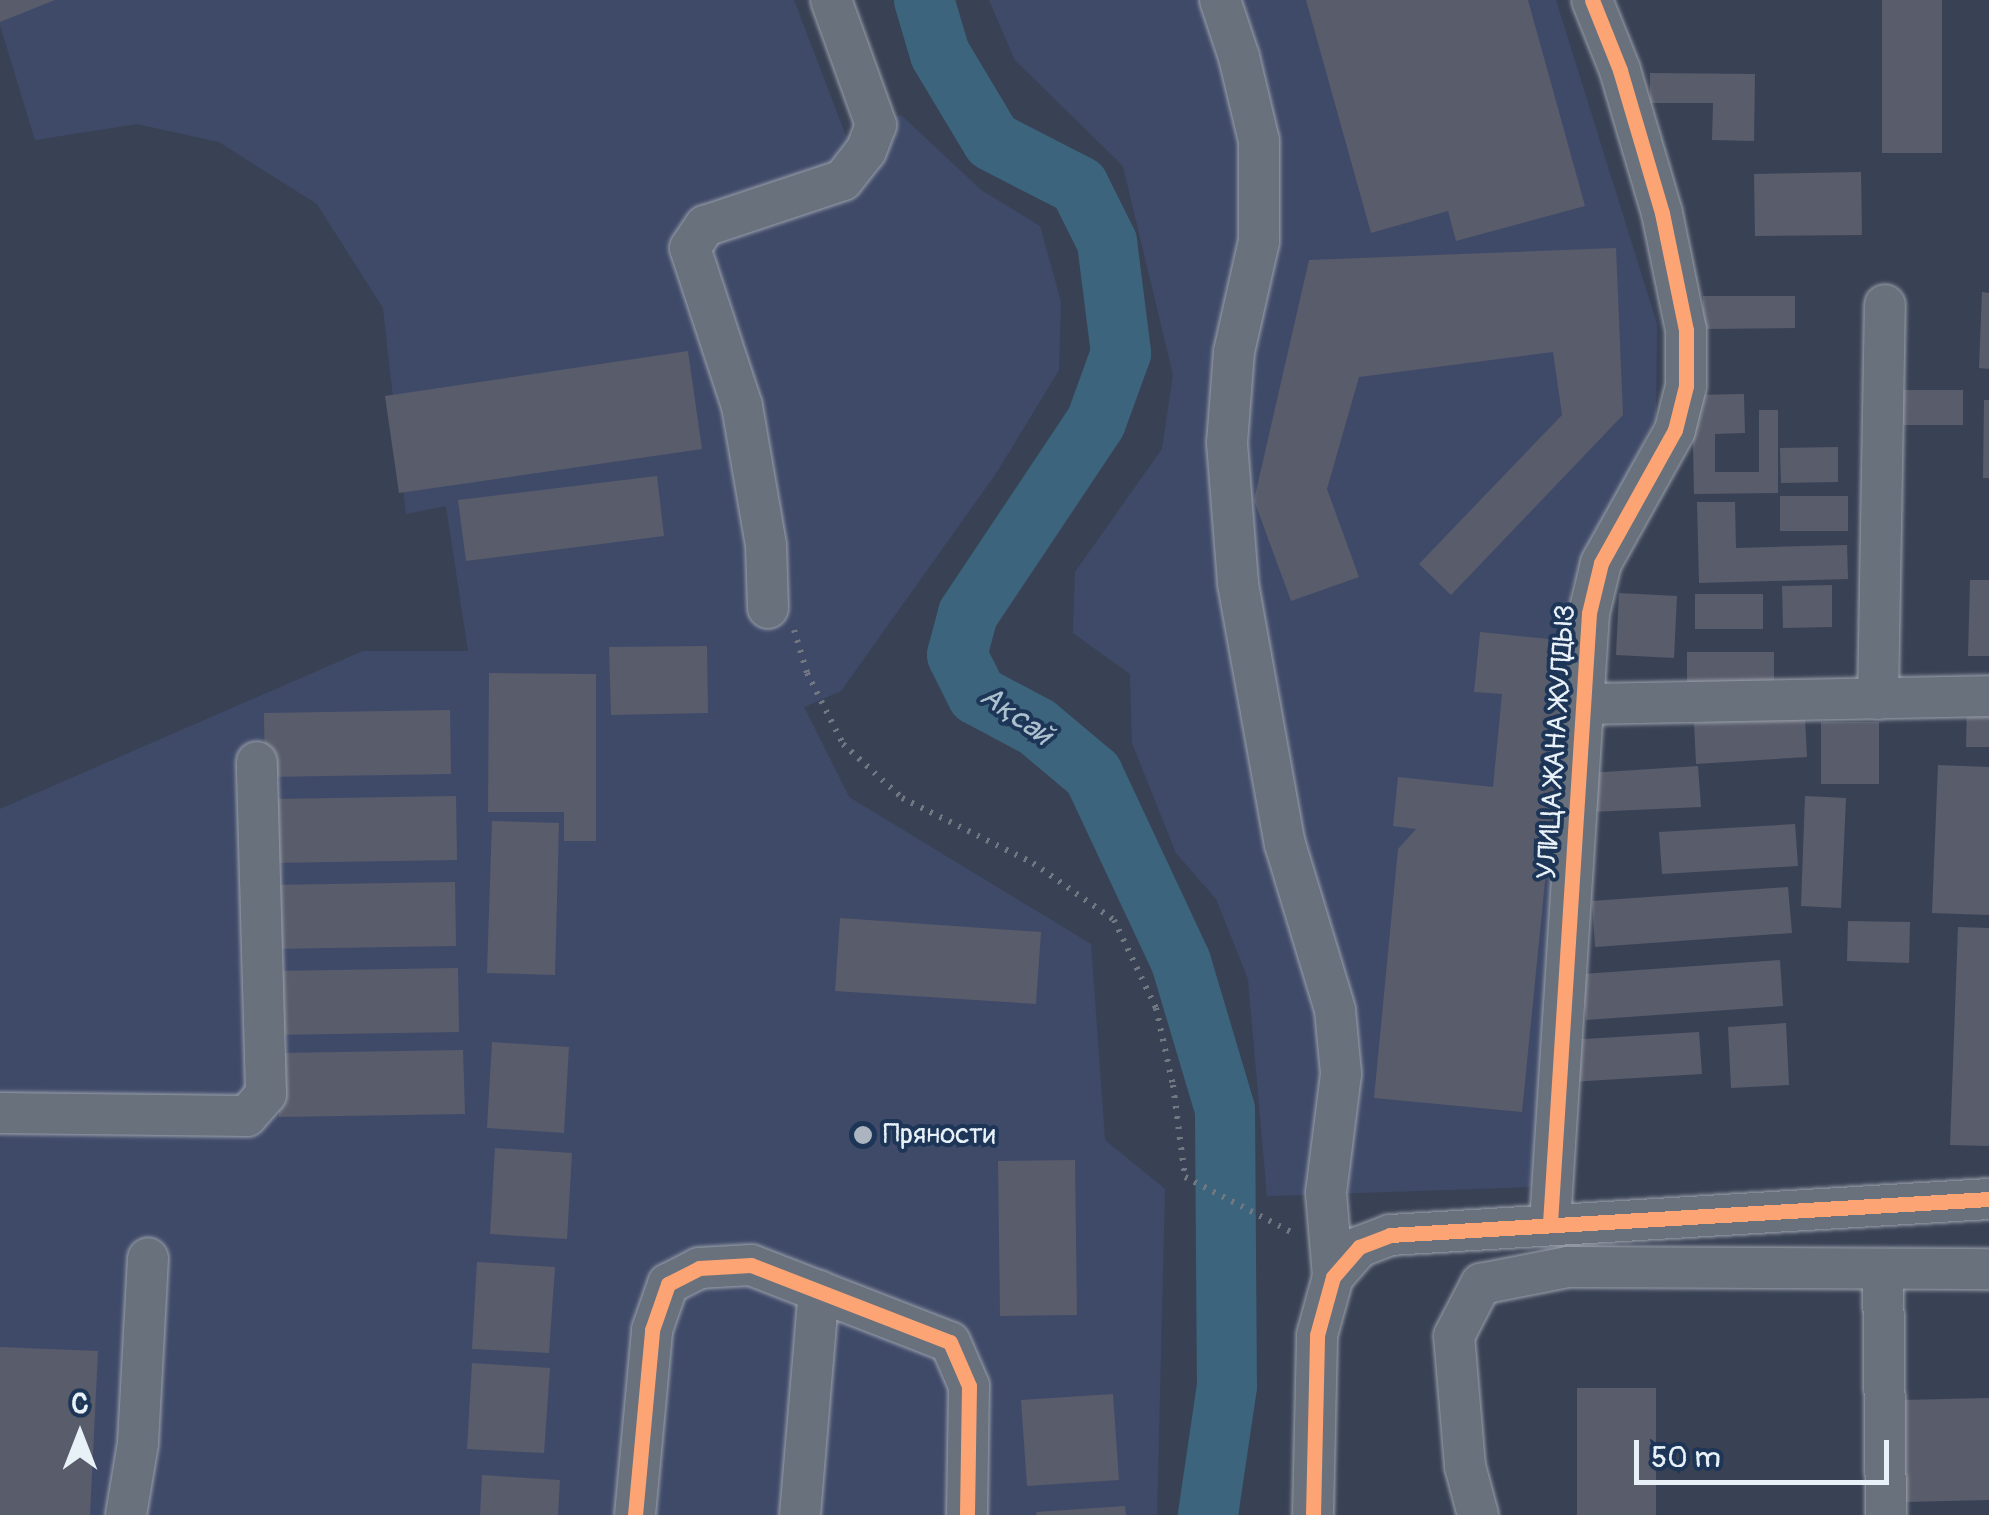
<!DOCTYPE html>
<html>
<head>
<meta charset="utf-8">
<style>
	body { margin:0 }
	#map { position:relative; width:1989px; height:1515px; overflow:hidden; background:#394255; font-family:Pangolin,sans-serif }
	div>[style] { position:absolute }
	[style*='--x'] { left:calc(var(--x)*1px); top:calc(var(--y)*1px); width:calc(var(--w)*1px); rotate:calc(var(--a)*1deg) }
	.built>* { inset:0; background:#3f4a69 }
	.river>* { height:60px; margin:-30px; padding:0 30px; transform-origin:30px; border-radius:30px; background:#3c657d }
	.building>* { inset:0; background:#595c6b }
	.path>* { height:6px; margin-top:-3px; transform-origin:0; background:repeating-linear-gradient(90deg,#717882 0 2.5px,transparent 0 10.5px) }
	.roads { filter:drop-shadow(0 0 2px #9ca2ac) drop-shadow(0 0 2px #9ca2ac) }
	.minor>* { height:40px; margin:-20px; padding:0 20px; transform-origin:20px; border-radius:20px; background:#68717c }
	.cycleway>* { height:15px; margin:-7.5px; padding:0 7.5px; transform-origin:7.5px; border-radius:7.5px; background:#fda474 }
	.dots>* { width:28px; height:28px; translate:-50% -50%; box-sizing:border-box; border:5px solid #1d3557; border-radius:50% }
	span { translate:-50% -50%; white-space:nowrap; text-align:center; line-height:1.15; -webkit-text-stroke:8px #1d3557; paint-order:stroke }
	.street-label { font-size:28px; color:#e8f1f8 }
	.poi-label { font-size:28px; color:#e8f1f8 }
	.left { translate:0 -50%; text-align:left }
	.water-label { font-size:30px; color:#acc1ce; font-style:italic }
	.north { position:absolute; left:30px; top:1385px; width:100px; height:100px; -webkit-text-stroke:8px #1d3557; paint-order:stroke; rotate:0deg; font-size:28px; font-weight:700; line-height:40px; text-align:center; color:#e8f1f8 }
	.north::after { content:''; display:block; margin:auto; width:35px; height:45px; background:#e8f1f8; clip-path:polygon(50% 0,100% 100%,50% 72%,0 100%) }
	.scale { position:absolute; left:1634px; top:1440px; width:255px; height:45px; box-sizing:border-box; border:5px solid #e8f1f8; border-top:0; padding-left:12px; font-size:30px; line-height:35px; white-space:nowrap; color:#e8f1f8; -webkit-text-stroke:8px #1d3557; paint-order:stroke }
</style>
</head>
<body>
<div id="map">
	<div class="built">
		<div style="clip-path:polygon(0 0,794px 0,846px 136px,901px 115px,981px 190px,1040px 226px,1061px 302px,1059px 370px,997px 472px,841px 691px,804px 707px,849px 797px,1091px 944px,1105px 1140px,1165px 1189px,1157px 1515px,0 1515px,0 809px,363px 651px,468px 651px,446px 506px,406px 514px,383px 308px,317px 204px,219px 142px,137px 124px,35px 140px,0 25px)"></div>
		<div style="clip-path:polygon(989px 0,1556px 0,1657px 324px,1656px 417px,1571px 588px,1532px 1187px,1267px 1196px,1248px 979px,1216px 899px,1176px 853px,1132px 743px,1130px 674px,1073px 633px,1075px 572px,1162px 449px,1173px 375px,1123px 166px,1015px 60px)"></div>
	</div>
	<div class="river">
		<div style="--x:924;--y:0;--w:56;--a:73.5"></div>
		<div style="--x:940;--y:54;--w:101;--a:59.1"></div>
		<div style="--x:992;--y:141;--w:98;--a:27.3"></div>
		<div style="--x:1079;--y:186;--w:63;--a:63.4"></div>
		<div style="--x:1107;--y:242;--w:112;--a:82.8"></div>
		<div style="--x:1121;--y:353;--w:73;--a:109.9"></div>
		<div style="--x:1096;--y:422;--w:231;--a:123.7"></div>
		<div style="--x:968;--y:614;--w:42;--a:105"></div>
		<div style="--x:957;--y:655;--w:45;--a:63.4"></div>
		<div style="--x:977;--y:695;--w:68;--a:28.1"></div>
		<div style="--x:1037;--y:727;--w:73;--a:40"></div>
		<div style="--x:1093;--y:774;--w:208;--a:64.9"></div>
		<div style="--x:1181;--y:962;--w:154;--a:73.4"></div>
		<div style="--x:1225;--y:1110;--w:276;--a:89.6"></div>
		<div style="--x:1227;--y:1386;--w:130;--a:98.4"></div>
	</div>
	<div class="building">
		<div style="clip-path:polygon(0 0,55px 0,0 22px)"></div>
		<div style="clip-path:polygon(1306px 0,1528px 0,1585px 206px,1456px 241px,1448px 211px,1371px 233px)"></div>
		<div style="clip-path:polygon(1882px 0,1942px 0,1942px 153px,1882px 153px)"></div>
		<div style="clip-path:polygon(1650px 73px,1755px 74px,1754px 141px,1712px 140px,1713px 103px,1650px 103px)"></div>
		<div style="clip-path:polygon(1861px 172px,1862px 235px,1755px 236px,1754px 174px)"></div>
		<div style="clip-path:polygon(1616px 248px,1623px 415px,1451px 595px,1419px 564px,1562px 415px,1553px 352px,1359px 377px,1327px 489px,1359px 577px,1291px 601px,1254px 500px,1309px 260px)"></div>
		<div style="clip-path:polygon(1982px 292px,1989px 293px,1989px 369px,1979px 368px)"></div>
		<div style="clip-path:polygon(1703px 296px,1795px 296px,1795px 328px,1703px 329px)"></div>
		<div style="clip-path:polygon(688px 351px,702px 449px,399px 493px,385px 396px)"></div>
		<div style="clip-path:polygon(1895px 390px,1963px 390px,1963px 425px,1895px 425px)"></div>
		<div style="clip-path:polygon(1744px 394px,1745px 433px,1715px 434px,1715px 472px,1759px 472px,1759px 410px,1778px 410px,1778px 493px,1694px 494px,1692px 395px)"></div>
		<div style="clip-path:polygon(1984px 400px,1989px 400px,1989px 478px,1983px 478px)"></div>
		<div style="clip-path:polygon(1838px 447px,1838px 482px,1781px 483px,1780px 448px)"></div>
		<div style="clip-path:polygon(657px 476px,664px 536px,466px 561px,458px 500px)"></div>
		<div style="clip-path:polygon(1780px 496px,1848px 496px,1848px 531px,1780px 531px)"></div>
		<div style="clip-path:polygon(1697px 502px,1735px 502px,1736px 548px,1847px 545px,1848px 579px,1699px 583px)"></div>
		<div style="clip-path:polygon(1970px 580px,1989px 580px,1989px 656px,1968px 656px)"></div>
		<div style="clip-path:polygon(1832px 585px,1832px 627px,1783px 628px,1782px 586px)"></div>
		<div style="clip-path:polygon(1619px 593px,1677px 596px,1674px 658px,1616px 655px)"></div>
		<div style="clip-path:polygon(1695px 594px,1763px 594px,1763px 629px,1695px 629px)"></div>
		<div style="clip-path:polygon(1480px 632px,1569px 641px,1522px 1112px,1374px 1098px,1398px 849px,1416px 829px,1393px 826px,1398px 777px,1493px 787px,1502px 694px,1474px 692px)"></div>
		<div style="clip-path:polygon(707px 646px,708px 713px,611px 715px,609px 647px)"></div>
		<div style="clip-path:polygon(1687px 652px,1774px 652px,1774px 684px,1687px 684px)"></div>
		<div style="clip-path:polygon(489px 673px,596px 674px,596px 841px,564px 841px,564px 812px,488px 812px)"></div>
		<div style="clip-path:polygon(1967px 701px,1989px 701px,1989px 747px,1966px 747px)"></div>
		<div style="clip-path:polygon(450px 710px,451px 774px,265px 777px,264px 713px)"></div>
		<div style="clip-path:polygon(1805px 717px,1807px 757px,1696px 764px,1694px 723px)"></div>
		<div style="clip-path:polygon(1821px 722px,1879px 722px,1879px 784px,1821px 784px)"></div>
		<div style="clip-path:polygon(1938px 765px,1989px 767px,1989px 915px,1932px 913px)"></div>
		<div style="clip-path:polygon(1698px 766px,1701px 807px,1590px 812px,1588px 773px)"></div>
		<div style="clip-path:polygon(456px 796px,457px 860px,272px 863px,271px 799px)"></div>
		<div style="clip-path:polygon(1805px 796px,1846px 798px,1841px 908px,1801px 906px)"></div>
		<div style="clip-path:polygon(492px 821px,559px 823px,555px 975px,487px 973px)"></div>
		<div style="clip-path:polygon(1795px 824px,1798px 866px,1662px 874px,1659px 832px)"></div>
		<div style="clip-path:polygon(455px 882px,456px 946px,270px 949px,269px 885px)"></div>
		<div style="clip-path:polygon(1788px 887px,1792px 933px,1595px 947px,1592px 901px)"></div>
		<div style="clip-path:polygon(840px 918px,1041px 932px,1036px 1004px,835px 991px)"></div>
		<div style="clip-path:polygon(1848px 921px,1910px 922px,1909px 963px,1847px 961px)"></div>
		<div style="clip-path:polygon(1958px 927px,1989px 928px,1989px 1146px,1950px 1145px)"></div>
		<div style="clip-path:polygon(1780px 960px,1783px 1006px,1586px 1020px,1583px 974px)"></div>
		<div style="clip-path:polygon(458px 968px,459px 1032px,273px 1035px,272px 971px)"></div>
		<div style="clip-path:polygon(1786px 1023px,1789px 1085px,1731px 1088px,1728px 1027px)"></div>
		<div style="clip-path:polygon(1699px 1032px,1702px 1074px,1570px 1082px,1568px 1040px)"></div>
		<div style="clip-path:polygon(492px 1042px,569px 1047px,564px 1133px,487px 1128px)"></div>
		<div style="clip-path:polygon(463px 1050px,465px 1114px,279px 1117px,278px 1053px)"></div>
		<div style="clip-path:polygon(495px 1148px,572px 1153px,567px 1239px,490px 1234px)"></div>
		<div style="clip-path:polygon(1075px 1160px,1077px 1315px,1000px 1316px,998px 1161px)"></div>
		<div style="clip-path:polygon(477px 1262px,555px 1267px,549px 1353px,472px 1349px)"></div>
		<div style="clip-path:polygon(0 1347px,98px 1351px,90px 1515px,0 1515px)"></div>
		<div style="clip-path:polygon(472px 1363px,550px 1368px,544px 1453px,467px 1449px)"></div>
		<div style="clip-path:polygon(1577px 1388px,1656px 1388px,1656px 1515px,1577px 1515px)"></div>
		<div style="clip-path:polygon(1113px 1394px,1119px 1480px,1027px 1486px,1021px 1400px)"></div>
		<div style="clip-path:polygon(1989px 1398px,1989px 1500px,1904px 1502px,1902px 1400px)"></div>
		<div style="clip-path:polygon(482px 1475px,560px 1480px,558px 1515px,480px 1515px)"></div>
		<div style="clip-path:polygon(1125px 1506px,1126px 1515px,1037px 1515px,1036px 1512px)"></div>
	</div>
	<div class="path">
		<div style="--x:794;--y:630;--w:45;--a:73.2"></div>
		<div style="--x:807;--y:673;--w:80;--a:63.1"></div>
		<div style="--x:843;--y:744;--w:80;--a:42.5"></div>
		<div style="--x:902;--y:798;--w:146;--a:26.4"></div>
		<div style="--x:1033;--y:863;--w:99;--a:35.1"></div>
		<div style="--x:1114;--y:920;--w:98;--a:64.5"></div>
		<div style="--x:1156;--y:1008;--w:79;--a:77.6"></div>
		<div style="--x:1173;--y:1085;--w:93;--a:82.6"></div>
		<div style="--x:1185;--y:1177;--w:124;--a:27.4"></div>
	</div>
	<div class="roads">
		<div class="minor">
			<div style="--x:1220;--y:0;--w:60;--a:71.6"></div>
			<div style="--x:1239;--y:57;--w:86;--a:76.6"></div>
			<div style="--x:1259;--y:141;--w:100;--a:90"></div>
			<div style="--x:1259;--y:241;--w:114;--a:102.7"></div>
			<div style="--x:1234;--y:352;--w:91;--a:94.4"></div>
			<div style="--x:1227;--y:443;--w:141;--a:85.5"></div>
			<div style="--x:1238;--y:584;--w:264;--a:79.8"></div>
			<div style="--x:1285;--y:844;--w:173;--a:73.2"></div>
			<div style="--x:1335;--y:1010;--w:64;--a:84.6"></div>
			<div style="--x:1341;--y:1074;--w:120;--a:97.2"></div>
			<div style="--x:1326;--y:1193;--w:84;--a:85.2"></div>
			<div style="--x:768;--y:608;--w:63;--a:-91.8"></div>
			<div style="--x:766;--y:545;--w:141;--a:-99.8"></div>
			<div style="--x:742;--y:406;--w:166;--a:-108.2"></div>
			<div style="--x:690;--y:248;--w:27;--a:-56"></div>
			<div style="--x:705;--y:226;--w:145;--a:-18.4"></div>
			<div style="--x:843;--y:180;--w:37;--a:-52"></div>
			<div style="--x:866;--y:151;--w:28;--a:-69"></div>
			<div style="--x:876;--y:125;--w:133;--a:-109.8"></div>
			<div style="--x:1878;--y:699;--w:394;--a:-89"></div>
			<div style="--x:1583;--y:704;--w:406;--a:-1.1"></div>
			<div style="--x:0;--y:1113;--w:247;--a:0.7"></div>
			<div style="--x:247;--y:1116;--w:29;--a:-49"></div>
			<div style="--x:266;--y:1094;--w:332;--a:-91.6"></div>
			<div style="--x:1550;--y:1223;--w:611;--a:-86.34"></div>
			<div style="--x:1589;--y:613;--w:51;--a:-76.5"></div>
			<div style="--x:1601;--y:563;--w:152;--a:-60.9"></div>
			<div style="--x:1675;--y:430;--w:45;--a:-76"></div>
			<div style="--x:1686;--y:386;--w:56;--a:-90"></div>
			<div style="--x:1686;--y:330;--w:119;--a:-101.6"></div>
			<div style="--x:1662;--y:213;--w:149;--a:-106.4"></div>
			<div style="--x:1620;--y:70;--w:75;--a:-111.8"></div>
			<div style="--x:1883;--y:1269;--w:246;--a:89.3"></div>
			<div style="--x:126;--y:1515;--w:73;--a:-80.5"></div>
			<div style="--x:138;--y:1443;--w:185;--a:-86.9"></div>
			<div style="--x:635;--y:1515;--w:186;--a:-84.7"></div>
			<div style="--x:652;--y:1330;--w:49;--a:-70.8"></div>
			<div style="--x:668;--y:1284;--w:35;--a:-27"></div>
			<div style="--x:699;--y:1268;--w:52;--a:-3.3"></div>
			<div style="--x:751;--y:1265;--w:213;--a:21.2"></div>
			<div style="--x:950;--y:1342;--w:48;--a:66.6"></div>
			<div style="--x:969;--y:1386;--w:129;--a:90.9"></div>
			<div style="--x:800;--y:1515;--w:225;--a:-85.2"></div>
			<div style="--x:1313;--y:1515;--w:180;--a:-88.7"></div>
			<div style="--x:1317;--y:1335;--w:60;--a:-74.6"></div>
			<div style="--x:1333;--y:1277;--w:40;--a:-49"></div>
			<div style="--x:1359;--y:1247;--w:33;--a:-21"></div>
			<div style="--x:1390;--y:1235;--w:600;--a:-3.44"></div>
			<div style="--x:1478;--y:1515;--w:51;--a:-104.9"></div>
			<div style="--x:1465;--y:1466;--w:130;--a:-94.8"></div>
			<div style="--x:1454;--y:1336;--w:59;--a:-62.6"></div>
			<div style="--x:1481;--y:1284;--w:89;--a:-11.1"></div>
			<div style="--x:1568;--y:1267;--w:421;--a:0.3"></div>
		</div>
	</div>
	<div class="cycleway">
		<div style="--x:1550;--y:1223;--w:611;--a:-86.34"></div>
		<div style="--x:1589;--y:613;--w:51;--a:-76.5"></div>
		<div style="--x:1601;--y:563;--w:152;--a:-60.9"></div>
		<div style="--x:1675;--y:430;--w:45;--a:-76"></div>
		<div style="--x:1686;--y:386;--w:56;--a:-90"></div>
		<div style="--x:1686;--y:330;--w:119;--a:-101.6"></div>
		<div style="--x:1662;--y:213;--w:149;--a:-106.4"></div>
		<div style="--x:1620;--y:70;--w:75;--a:-111.8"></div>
		<div style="--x:635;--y:1515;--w:186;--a:-84.7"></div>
		<div style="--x:652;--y:1330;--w:49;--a:-70.8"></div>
		<div style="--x:668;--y:1284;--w:35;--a:-27"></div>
		<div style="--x:699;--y:1268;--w:52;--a:-3.3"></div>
		<div style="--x:751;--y:1265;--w:213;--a:21.2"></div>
		<div style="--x:950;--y:1342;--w:48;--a:66.6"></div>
		<div style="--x:969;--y:1386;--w:129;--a:90.9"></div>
		<div style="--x:1313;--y:1515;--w:180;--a:-88.7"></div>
		<div style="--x:1317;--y:1335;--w:60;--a:-74.6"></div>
		<div style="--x:1333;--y:1277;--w:40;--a:-49"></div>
		<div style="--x:1359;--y:1247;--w:33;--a:-21"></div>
		<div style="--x:1390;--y:1235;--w:600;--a:-3.44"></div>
	</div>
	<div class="dots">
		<div style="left:863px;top:1135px;background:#abb4bf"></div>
	</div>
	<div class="street-label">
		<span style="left:1557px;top:742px;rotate:-86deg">УЛИЦА ЖАНА ЖУЛДЫЗ</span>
	</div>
	<div class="poi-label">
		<span class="left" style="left:883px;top:1135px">Пряности</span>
	</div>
	<div class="water-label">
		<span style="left:1016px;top:716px;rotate:35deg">Ақсай</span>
	</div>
	<div class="north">С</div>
	<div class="scale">50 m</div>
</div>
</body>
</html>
